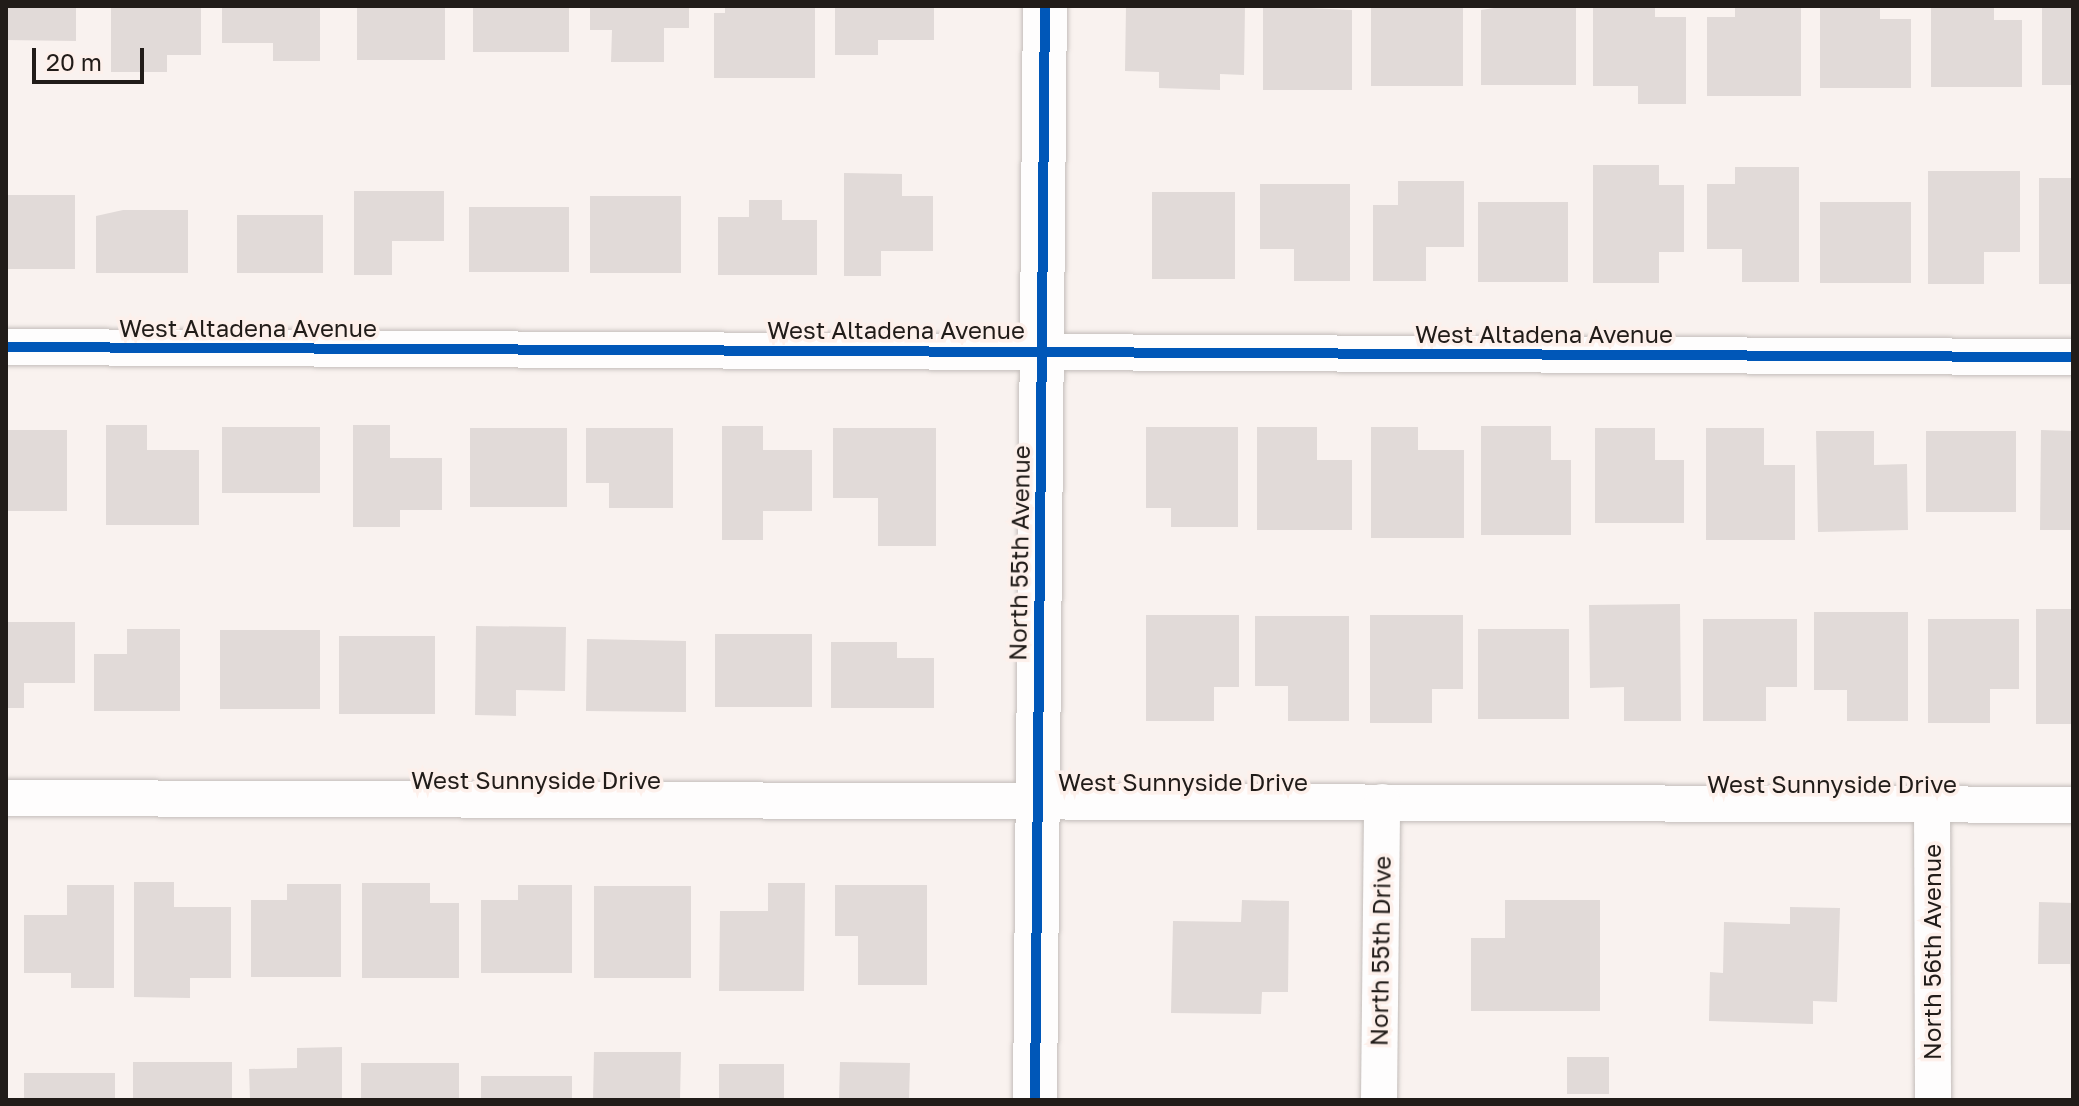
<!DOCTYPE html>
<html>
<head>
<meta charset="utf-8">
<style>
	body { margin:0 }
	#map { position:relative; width:2079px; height:1106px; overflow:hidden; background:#f9f2ef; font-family:"Golos Text",sans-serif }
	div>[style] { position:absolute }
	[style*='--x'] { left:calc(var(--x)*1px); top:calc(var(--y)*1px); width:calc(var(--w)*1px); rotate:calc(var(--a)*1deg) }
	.building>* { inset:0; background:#e1dad8 }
	.roads { filter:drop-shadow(0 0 2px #c3bdba) drop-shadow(0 0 2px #c3bdba) }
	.minor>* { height:36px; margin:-18px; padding:0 18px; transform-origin:18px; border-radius:18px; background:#fefdfd }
	.tertiary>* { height:44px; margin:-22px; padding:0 22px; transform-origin:22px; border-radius:22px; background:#fefdfd }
	.cycleway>* { height:10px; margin:-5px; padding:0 5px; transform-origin:5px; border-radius:5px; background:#0057b8 }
	span { translate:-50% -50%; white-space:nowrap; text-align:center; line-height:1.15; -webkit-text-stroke:7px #fdf0eb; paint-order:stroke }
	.street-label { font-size:24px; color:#211c19 }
	.frame { position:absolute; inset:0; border:8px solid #211c19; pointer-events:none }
	.scale { position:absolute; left:32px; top:48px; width:112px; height:36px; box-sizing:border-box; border:4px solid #211c19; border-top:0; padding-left:10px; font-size:24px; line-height:28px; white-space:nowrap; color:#211c19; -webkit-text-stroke:6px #fdf0eb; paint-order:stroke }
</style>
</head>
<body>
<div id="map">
	<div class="building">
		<div style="clip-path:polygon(6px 6px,76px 6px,76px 41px,6px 40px)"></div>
		<div style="clip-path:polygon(111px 6px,201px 6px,201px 55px,167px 55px,167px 72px,111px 72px)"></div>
		<div style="clip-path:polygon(222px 6px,320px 6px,320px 61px,273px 61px,273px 43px,222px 43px)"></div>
		<div style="clip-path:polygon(357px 6px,445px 6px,445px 60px,357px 60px)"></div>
		<div style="clip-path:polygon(473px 6px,569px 6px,569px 52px,473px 52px)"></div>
		<div style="clip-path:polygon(590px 6px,689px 6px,689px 28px,664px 28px,664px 62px,611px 62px,612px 30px,590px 30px)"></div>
		<div style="clip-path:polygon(725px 6px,815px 6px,815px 78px,714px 78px,714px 13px,725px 13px)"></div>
		<div style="clip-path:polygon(835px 6px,934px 6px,934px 40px,878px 40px,878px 55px,835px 55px)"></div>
		<div style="clip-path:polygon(1126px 6px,1245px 6px,1244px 75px,1220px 74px,1220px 90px,1159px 88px,1159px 72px,1125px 71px)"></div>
		<div style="clip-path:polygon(1263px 6px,1352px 10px,1352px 90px,1263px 90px)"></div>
		<div style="clip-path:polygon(1371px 6px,1463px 6px,1463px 86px,1371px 86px)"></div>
		<div style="clip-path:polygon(1507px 6px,1576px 6px,1576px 85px,1481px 85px,1481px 10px)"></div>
		<div style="clip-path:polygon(1593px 6px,1655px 6px,1655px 17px,1686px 17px,1686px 104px,1638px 104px,1638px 86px,1593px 86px)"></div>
		<div style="clip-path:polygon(1735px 6px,1801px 6px,1801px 96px,1707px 96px,1707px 17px,1735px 17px)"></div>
		<div style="clip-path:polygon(1820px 6px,1880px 6px,1880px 19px,1911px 19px,1911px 88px,1820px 88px)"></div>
		<div style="clip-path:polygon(1931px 6px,1994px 6px,1994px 20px,2022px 20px,2022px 87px,1931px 87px)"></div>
		<div style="clip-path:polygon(2042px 6px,2073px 6px,2073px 85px,2042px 85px)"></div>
		<div style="clip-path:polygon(1593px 165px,1659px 165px,1659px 185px,1684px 185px,1684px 252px,1659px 252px,1659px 283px,1593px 283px)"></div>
		<div style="clip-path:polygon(1735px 167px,1799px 167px,1799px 282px,1742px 282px,1742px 249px,1707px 249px,1707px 184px,1735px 184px)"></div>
		<div style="clip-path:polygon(1928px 171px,2020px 171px,2020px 252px,1984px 252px,1984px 284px,1928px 284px)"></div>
		<div style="clip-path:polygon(844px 173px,902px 174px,902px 196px,933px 196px,933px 251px,881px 251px,881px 276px,844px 276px)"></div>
		<div style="clip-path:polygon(2039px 178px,2073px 178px,2073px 284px,2039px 284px)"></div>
		<div style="clip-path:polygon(1398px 181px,1464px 181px,1464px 247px,1426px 247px,1426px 281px,1373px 281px,1373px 205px,1398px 205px)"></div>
		<div style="clip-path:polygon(1260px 184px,1350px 184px,1350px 281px,1294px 281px,1294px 249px,1260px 249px)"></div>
		<div style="clip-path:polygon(354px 191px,444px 191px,444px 241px,392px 241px,392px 275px,354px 275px)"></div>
		<div style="clip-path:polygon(1152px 192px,1235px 192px,1235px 279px,1152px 279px)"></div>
		<div style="clip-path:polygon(6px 195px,75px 195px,75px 269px,6px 269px)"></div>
		<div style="clip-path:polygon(590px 196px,681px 196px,681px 273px,590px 273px)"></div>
		<div style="clip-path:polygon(749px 200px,782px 200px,782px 220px,817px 220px,817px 275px,718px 275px,718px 217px,749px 217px)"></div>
		<div style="clip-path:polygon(1478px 202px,1568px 202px,1568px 282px,1478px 282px)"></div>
		<div style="clip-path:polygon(1820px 202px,1911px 202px,1911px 283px,1820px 283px)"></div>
		<div style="clip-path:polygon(469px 207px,569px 207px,569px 272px,469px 272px)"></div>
		<div style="clip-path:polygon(123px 210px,188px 210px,188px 273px,96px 273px,96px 216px)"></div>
		<div style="clip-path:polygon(237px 215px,323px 215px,323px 273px,237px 273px)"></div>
		<div style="clip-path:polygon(106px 425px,147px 425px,147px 450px,199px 450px,199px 525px,106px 525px)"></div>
		<div style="clip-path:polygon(353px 425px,390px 425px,390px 458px,442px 458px,442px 510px,400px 510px,400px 527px,353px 527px)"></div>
		<div style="clip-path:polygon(722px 426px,763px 426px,763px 450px,812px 450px,812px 511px,763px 511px,763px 540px,722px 540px)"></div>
		<div style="clip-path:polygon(1481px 426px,1551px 426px,1551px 460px,1571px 460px,1571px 535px,1481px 535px)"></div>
		<div style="clip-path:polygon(222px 427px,320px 427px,320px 493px,222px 493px)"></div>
		<div style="clip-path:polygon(1146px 427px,1238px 427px,1238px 527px,1171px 527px,1171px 508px,1146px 508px)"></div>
		<div style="clip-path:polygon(1257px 427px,1317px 427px,1317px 460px,1352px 460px,1352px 530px,1257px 530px)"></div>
		<div style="clip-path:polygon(1371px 427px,1418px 427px,1418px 450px,1464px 450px,1464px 538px,1371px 538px)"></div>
		<div style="clip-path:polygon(470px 428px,567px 428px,567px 507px,470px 507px)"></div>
		<div style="clip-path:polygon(586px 428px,673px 428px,673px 508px,609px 508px,609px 483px,586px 483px)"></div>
		<div style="clip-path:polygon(833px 428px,936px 428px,936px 546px,878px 546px,878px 498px,833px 498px)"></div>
		<div style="clip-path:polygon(1595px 428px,1655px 428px,1655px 460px,1684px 460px,1684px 523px,1595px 523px)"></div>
		<div style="clip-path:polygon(1706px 428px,1764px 428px,1764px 465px,1795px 465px,1795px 540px,1706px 540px)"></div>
		<div style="clip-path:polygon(6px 430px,67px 430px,67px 511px,6px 511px)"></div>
		<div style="clip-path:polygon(2041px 430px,2073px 431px,2073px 530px,2040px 530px)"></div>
		<div style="clip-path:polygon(1816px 431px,1874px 431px,1874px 465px,1907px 464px,1908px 530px,1818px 532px)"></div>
		<div style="clip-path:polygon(1926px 431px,2016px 431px,2016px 512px,1926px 512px)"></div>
		<div style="clip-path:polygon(1680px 604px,1681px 721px,1624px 721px,1624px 687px,1590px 688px,1589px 605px)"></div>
		<div style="clip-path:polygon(2036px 609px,2071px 609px,2073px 724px,2036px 724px)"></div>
		<div style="clip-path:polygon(1814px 612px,1908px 612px,1908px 721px,1847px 721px,1847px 690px,1814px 690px)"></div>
		<div style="clip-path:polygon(1146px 615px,1239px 615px,1239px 687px,1214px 687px,1214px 721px,1146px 721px)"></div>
		<div style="clip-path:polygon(1370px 615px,1463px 615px,1463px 689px,1432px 689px,1432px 723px,1370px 723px)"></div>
		<div style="clip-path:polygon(1255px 616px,1349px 616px,1349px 721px,1288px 721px,1288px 686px,1255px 686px)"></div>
		<div style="clip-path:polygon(1703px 619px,1797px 619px,1797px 687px,1766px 687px,1766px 721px,1703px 721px)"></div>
		<div style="clip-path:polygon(1928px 619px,2019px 619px,2019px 689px,1990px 689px,1990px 723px,1928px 723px)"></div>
		<div style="clip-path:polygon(6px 622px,75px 622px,75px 683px,24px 683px,24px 708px,6px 708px)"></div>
		<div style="clip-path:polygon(476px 626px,566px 627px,565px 691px,516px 690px,516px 716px,475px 715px)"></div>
		<div style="clip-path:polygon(127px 629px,180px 629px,180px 711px,94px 711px,94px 654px,127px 654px)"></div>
		<div style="clip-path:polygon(1478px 629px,1569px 629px,1569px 719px,1478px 719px)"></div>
		<div style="clip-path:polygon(220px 630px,320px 630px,320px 709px,220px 709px)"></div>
		<div style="clip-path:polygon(715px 634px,812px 634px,812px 707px,715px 707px)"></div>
		<div style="clip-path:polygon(339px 636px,435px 636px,435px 714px,339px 714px)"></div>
		<div style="clip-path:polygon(587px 639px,686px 641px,686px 712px,586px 711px)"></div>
		<div style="clip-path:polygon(831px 642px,897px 642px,897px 658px,934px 658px,934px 708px,831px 708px)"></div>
		<div style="clip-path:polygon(134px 882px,174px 882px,174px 907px,231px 907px,231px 978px,190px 978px,190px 998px,134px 997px)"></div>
		<div style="clip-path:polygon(362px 883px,430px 883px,430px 903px,459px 903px,459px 978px,362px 978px)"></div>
		<div style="clip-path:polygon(768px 883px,805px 883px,804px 991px,719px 991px,720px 911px,768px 911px)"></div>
		<div style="clip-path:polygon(287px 884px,341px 884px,341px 977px,251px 977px,251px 900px,287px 900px)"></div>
		<div style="clip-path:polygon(67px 885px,114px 885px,114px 988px,71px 988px,71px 973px,24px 973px,24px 915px,67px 915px)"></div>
		<div style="clip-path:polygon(518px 885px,572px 885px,572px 973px,481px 973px,481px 900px,518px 900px)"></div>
		<div style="clip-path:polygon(835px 885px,927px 885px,927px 985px,858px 985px,858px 936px,835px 936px)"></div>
		<div style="clip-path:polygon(594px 886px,691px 886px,691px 978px,594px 978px)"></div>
		<div style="clip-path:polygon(1242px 900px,1289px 901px,1288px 992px,1262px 992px,1261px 1014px,1171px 1013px,1173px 921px,1241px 922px)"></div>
		<div style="clip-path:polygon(1505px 900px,1600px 900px,1600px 1011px,1471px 1011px,1471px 938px,1505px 938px)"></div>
		<div style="clip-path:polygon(2039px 902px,2073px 903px,2073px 1043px,2070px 964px,2038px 964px)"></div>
		<div style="clip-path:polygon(1790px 907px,1840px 908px,1837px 1002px,1813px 1001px,1813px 1024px,1709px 1021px,1710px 972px,1723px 973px,1724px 922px,1790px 924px)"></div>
		<div style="clip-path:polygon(342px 1047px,342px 1100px,250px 1100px,249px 1069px,297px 1068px,297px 1048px)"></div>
		<div style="clip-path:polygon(594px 1052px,681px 1052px,680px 1100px,593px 1100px)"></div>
		<div style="clip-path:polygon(1567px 1057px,1609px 1057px,1609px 1094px,1567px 1094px)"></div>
		<div style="clip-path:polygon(133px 1062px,232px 1062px,232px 1100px,133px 1100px)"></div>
		<div style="clip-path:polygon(840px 1062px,910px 1063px,909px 1100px,839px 1100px)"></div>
		<div style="clip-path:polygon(361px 1063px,459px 1063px,459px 1100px,361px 1100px)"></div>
		<div style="clip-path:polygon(719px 1064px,784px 1064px,784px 1100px,719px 1100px)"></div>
		<div style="clip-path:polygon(24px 1073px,115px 1073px,115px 1100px,24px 1100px)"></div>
		<div style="clip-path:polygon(481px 1076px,572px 1076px,572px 1100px,481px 1100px)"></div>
	</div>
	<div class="roads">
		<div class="minor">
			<div style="--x:6;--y:347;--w:2067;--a:0.28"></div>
			<div style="--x:6;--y:798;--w:2067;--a:0.19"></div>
			<div style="--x:1932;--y:804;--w:296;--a:89.8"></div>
			<div style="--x:1379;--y:1099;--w:297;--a:-89.4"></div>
		</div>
		<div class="tertiary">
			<div style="--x:1035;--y:1100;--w:1094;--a:-89.48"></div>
		</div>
	</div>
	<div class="cycleway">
		<div style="--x:6;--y:347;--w:2067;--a:0.28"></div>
		<div style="--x:1035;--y:1100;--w:1094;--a:-89.48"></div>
	</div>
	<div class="street-label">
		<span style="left:248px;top:328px">West Altadena Avenue</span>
		<span style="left:896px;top:330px">West Altadena Avenue</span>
		<span style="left:1544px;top:334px">West Altadena Avenue</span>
		<span style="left:1019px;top:553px;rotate:-89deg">North 55th Avenue</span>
		<span style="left:536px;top:780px">West Sunnyside Drive</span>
		<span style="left:1183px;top:782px">West Sunnyside Drive</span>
		<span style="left:1832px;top:784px">West Sunnyside Drive</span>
		<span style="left:1380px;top:951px;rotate:-89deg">North 55th Drive</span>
		<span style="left:1932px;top:952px;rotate:-90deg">North 56th Avenue</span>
	</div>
	<div class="frame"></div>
	<div class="scale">20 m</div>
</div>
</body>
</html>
